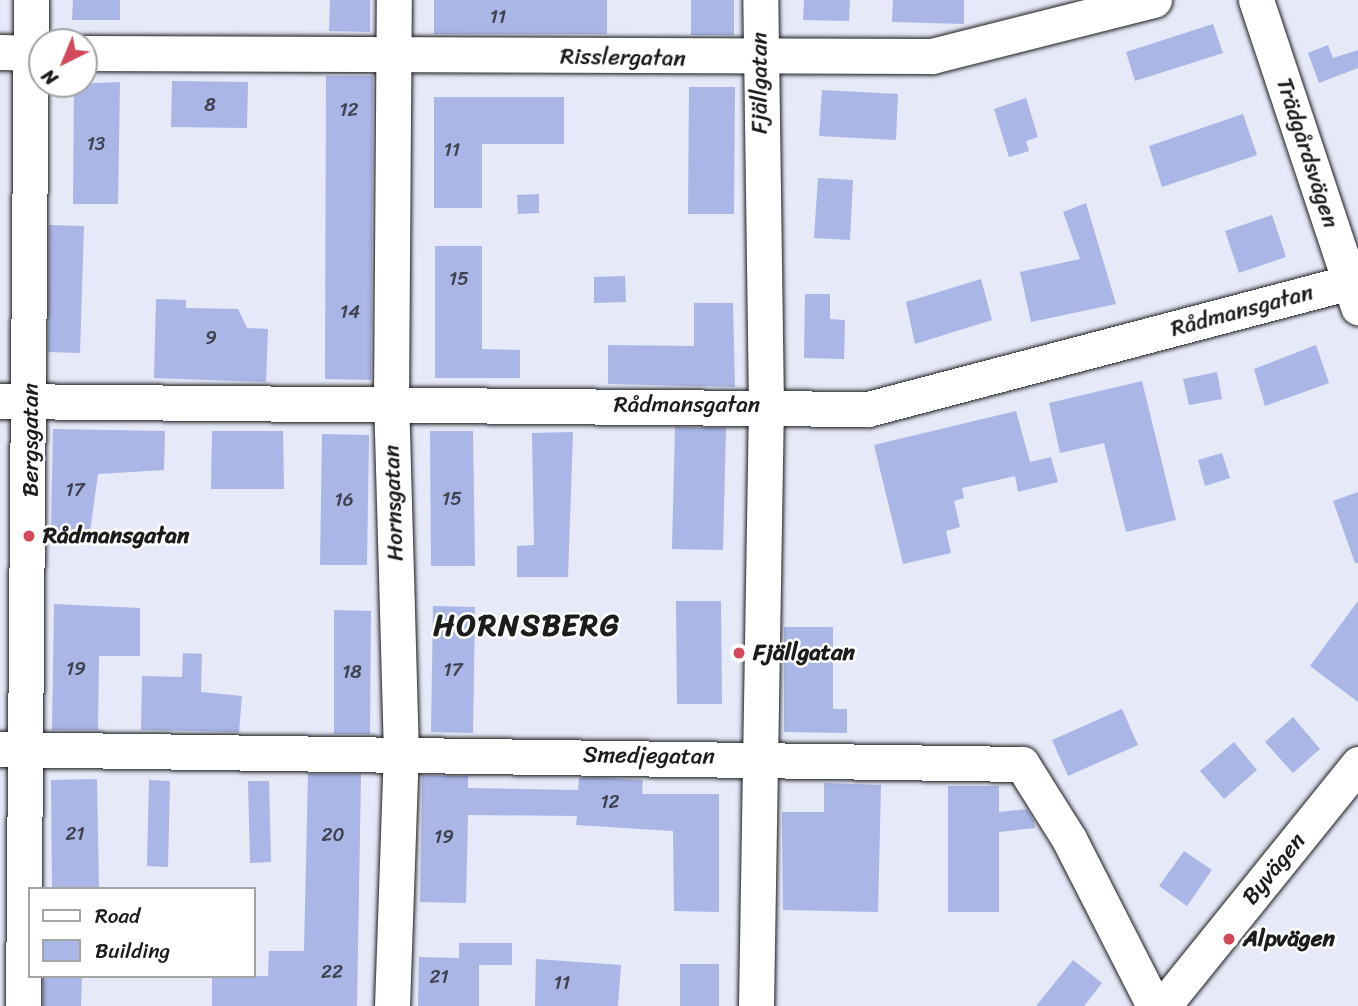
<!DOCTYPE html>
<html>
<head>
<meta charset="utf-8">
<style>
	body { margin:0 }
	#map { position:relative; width:1358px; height:1006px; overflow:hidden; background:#e5e9f8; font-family:Sriracha,sans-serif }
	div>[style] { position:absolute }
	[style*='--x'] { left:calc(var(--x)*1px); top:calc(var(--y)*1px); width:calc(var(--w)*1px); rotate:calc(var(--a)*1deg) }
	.building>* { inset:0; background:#a9b6e6 }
	.roads { filter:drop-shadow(0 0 2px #1c1c1c) drop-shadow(0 0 2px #1c1c1c) }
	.minor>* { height:35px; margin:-17.5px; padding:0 17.5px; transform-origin:17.5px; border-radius:17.5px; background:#fff }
	.dots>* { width:19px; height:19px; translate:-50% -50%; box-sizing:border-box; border:4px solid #fff; border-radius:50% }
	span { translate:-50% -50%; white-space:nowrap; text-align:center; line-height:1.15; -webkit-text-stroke:5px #fff; paint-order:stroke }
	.number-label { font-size:19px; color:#3f424e }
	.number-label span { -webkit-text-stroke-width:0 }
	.street-label { font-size:23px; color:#1c1c1c }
	.poi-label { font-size:23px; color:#1c1c1c; font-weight:700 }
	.left { translate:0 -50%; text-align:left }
	.district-label { font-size:30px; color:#1c1c1c; font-weight:700; letter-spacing:2px }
	.legend { position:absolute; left:28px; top:887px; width:228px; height:91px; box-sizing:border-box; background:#fff; border:2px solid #a4a4a4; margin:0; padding:9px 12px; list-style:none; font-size:21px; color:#1c1c1c }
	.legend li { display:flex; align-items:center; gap:14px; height:35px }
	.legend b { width:35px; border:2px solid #a4a4a4 }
	.north { position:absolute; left:28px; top:28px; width:70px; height:70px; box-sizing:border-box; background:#fff; border:2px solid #a4a4a4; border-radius:50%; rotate:223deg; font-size:19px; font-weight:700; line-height:28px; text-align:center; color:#1c1c1c }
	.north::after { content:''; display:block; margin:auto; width:24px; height:32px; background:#d1495b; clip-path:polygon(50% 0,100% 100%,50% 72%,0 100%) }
</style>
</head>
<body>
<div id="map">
	<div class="building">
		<div style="clip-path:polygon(73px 0,120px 0,120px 20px,72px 20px)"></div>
		<div style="clip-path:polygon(330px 0,370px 0,370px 32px,329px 31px)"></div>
		<div style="clip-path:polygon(434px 0,607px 0,607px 34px,434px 34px)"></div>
		<div style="clip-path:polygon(691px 0,734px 0,734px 35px,691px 35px)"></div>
		<div style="clip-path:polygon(804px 0,850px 0,849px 21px,803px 20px)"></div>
		<div style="clip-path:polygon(893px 0,964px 0,964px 24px,892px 22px)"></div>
		<div style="clip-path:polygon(1213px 24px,1223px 53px,1135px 81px,1126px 52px)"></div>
		<div style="clip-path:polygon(1328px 45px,1333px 58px,1358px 50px,1358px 68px,1319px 83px,1308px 53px)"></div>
		<div style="clip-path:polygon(326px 76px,373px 76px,371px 380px,325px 379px)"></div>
		<div style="clip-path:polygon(172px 81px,248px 82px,247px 128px,171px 127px)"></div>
		<div style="clip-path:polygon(120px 82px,118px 204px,73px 204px,74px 84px)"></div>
		<div style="clip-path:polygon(689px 87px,735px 87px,734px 214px,688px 214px)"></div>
		<div style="clip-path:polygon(822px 90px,898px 94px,896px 140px,819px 136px)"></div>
		<div style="clip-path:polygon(434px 97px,564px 97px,564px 144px,482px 144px,482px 208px,434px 208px)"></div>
		<div style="clip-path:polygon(1026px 98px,1038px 137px,1026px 141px,1029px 151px,1009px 157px,994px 109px)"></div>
		<div style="clip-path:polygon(1243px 114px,1257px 155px,1162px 187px,1149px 146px)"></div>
		<div style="clip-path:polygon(818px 178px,853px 180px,850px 240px,814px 238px)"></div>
		<div style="clip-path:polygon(539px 194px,539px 213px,518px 214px,517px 195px)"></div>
		<div style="clip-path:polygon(1086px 203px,1116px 304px,1031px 322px,1020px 272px,1080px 259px,1063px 212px)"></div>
		<div style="clip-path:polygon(1272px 215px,1286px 257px,1239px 273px,1225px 231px)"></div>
		<div style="clip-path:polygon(49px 225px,84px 226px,80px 353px,48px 352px)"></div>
		<div style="clip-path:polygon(435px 246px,482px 246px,482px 349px,520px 350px,520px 378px,435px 378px)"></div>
		<div style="clip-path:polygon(625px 276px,626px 302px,594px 303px,594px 277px)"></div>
		<div style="clip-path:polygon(981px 279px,992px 320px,915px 344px,906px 302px)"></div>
		<div style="clip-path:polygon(805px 294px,830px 294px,830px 319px,845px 320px,844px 359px,804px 358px)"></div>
		<div style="clip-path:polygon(156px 299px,186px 300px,186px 308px,238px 309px,247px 328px,268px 329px,266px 382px,154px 378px)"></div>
		<div style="clip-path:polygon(694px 303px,733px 303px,735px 387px,608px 384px,608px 345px,694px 346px)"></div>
		<div style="clip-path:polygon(1316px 345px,1329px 383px,1265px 406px,1254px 369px)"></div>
		<div style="clip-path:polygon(1217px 372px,1222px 399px,1189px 405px,1183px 379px)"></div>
		<div style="clip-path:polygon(1142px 381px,1176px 520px,1126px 532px,1104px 443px,1060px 453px,1049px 403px)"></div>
		<div style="clip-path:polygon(1016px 411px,1030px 462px,1051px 457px,1058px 482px,1018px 492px,1015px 476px,962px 488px,964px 498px,954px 501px,960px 527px,946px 531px,951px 553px,903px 564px,874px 445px)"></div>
		<div style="clip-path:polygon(675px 427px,726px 428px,723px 550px,672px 549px)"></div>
		<div style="clip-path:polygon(53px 429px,165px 431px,164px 470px,98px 474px,90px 532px,51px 531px)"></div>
		<div style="clip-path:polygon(212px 431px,283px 431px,284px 489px,211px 489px)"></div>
		<div style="clip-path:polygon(430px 431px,473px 431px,475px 566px,431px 566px)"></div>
		<div style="clip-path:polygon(573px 432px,568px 577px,517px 577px,517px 546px,534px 545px,532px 433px)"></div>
		<div style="clip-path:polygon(322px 434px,369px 435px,367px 565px,320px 565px)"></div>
		<div style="clip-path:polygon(1222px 453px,1230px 478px,1205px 486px,1198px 460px)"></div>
		<div style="clip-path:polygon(1358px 492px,1358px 563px,1355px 563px,1333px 501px)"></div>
		<div style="clip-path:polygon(676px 601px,721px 601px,722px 704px,677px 704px)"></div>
		<div style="clip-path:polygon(1358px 601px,1358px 702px,1310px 666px)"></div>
		<div style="clip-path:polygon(54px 604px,140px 608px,140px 656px,99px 656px,98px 730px,52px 730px)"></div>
		<div style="clip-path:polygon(433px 606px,475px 607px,473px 733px,431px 732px)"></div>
		<div style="clip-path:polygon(334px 610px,371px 611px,370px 734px,334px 734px)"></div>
		<div style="clip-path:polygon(784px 627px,833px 627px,833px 709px,847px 709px,847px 733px,784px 732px)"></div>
		<div style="clip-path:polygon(183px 653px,202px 654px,201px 692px,242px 696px,239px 732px,141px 730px,142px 676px,182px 677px)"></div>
		<div style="clip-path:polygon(1122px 709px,1138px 745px,1068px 776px,1052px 740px)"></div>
		<div style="clip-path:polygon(1293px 717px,1320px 749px,1293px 773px,1265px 742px)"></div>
		<div style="clip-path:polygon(1234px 742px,1257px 770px,1224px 799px,1200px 771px)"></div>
		<div style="clip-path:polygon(308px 774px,361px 774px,357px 1006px,212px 1006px,212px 976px,268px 976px,269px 951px,304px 951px)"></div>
		<div style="clip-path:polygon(422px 775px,468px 776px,468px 788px,578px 790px,579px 778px,604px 778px,643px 780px,642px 794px,719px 794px,719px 912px,674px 911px,673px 831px,576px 825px,577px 816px,468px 815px,466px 903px,420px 902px)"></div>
		<div style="clip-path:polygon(97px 779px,99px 889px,52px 889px,51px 780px)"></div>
		<div style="clip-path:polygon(149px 780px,170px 781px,168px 867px,147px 866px)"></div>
		<div style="clip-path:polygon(248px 781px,269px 781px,271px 862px,250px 863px)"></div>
		<div style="clip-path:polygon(824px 783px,881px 785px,878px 912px,783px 910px,782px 812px,824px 812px)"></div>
		<div style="clip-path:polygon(948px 786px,999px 786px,999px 812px,1027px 809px,1034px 821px,1035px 828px,999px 832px,999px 912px,948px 912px)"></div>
		<div style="clip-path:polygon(1184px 851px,1212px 870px,1187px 906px,1159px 886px)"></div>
		<div style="clip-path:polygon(459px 943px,512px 943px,512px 965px,479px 965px,479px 1006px,418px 1006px,419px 957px,459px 958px)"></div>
		<div style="clip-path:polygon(536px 959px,621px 965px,618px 1006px,535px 1006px)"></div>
		<div style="clip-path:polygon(1073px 960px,1102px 983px,1084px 1006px,1036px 1006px)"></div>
		<div style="clip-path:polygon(680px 964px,719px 964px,719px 1006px,680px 1006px)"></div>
		<div style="clip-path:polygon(43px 976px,82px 976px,81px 1006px,43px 1006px)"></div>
	</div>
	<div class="roads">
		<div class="minor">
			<div style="--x:1256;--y:0;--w:324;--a:71.6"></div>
			<div style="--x:0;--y:52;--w:42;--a:1.4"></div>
			<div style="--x:84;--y:53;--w:848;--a:0.2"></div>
			<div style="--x:932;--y:56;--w:229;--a:-14.2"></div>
			<div style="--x:0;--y:401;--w:868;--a:0.53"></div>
			<div style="--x:868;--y:409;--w:507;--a:-14.75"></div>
			<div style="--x:0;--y:749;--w:1022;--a:0.84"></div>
			<div style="--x:1022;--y:764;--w:89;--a:57.9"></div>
			<div style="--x:1069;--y:839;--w:187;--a:63"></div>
			<div style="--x:23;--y:1006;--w:1006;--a:-89.54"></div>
			<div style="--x:392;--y:1006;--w:252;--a:-88"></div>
			<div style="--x:401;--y:754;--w:350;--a:-91.6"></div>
			<div style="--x:391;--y:404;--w:404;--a:-89.6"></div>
			<div style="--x:756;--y:1006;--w:600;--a:-89.05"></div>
			<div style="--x:766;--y:406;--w:406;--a:-90.8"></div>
			<div style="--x:1163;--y:1006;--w:311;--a:-51.1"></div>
		</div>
	</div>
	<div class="dots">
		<div style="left:29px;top:536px;background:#d1495b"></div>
		<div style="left:739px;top:653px;background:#d1495b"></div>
		<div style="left:1229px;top:939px;background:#d1495b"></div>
	</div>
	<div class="number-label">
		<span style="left:498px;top:17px">11</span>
		<span style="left:210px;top:105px">8</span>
		<span style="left:349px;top:110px">12</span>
		<span style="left:96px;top:144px">13</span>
		<span style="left:452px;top:150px">11</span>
		<span style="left:459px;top:279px">15</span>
		<span style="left:350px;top:312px">14</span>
		<span style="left:211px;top:338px">9</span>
		<span style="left:75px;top:490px">17</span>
		<span style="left:452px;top:499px">15</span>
		<span style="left:344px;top:500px">16</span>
		<span style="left:76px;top:669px">19</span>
		<span style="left:453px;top:670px">17</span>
		<span style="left:352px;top:672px">18</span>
		<span style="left:610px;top:802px">12</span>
		<span style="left:75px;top:834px">21</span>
		<span style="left:333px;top:835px">20</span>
		<span style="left:444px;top:837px">19</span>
		<span style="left:332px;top:972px">22</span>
		<span style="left:439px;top:977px">21</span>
		<span style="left:562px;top:983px">11</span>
	</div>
	<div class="street-label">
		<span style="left:623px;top:58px;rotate:1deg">Risslergatan</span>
		<span style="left:760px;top:83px;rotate:-90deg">Fjällgatan</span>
		<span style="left:1307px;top:153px;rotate:72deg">Trädgårdsvägen</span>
		<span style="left:1242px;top:311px;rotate:-15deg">Rådmansgatan</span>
		<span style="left:687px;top:405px">Rådmansgatan</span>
		<span style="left:31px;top:440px;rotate:-90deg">Bergsgatan</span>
		<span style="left:394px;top:503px;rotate:-92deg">Hornsgatan</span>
		<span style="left:649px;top:756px;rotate:1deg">Smedjegatan</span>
		<span style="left:1274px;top:869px;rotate:-51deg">Byvägen</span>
	</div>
	<div class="poi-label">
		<span class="left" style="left:43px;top:536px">Rådmansgatan</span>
		<span class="left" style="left:753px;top:653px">Fjällgatan</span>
		<span class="left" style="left:1243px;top:939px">Alpvägen</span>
	</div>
	<div class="district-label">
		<span style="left:527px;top:625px">HORNSBERG</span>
	</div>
	<ul class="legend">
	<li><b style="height:9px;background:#fff"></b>Road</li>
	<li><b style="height:19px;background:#a9b6e6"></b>Building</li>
	</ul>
	<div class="north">N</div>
</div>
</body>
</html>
